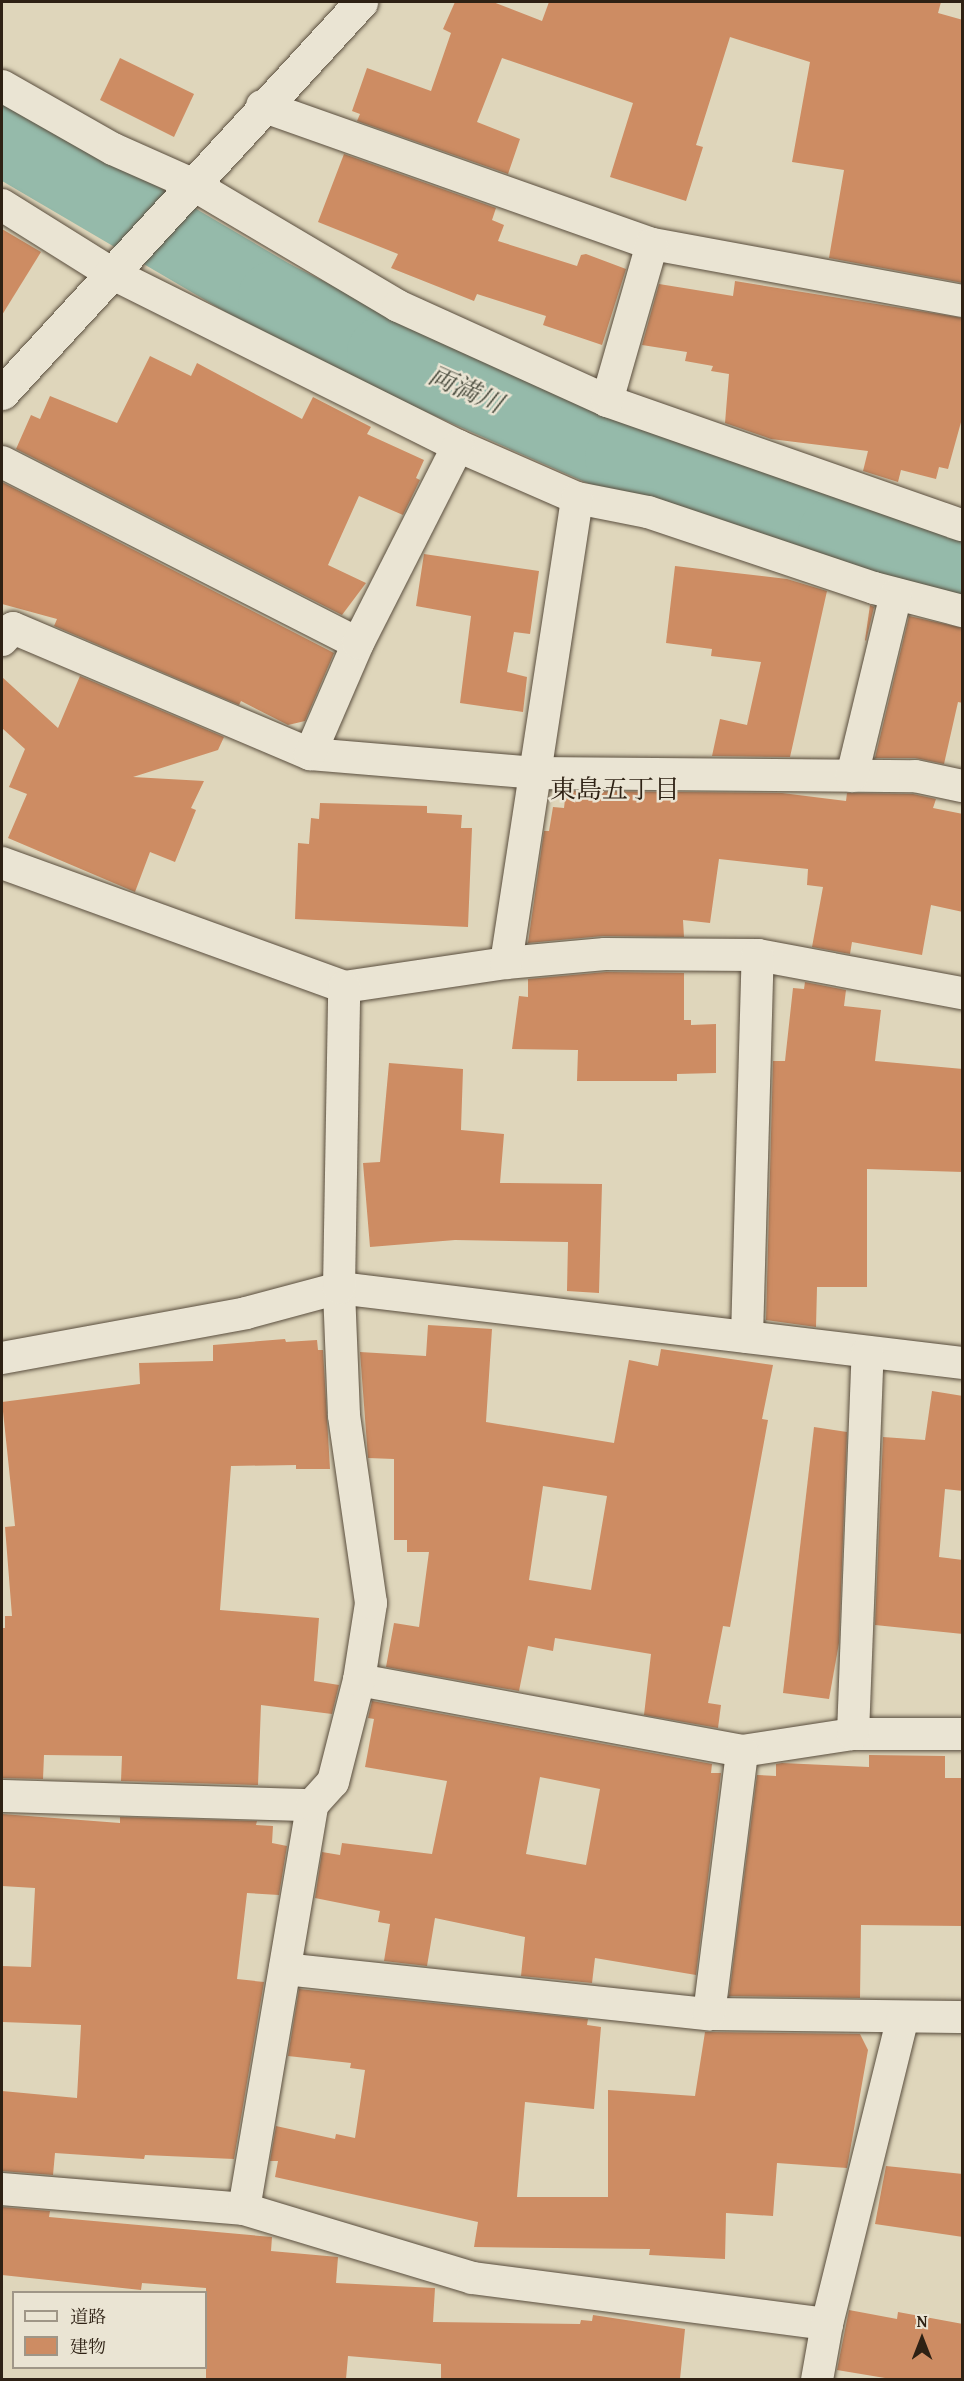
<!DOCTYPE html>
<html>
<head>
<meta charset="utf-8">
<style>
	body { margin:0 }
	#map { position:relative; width:964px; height:2381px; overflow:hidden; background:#dfd6bb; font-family:"Gentium Book Plus","Noto Serif JP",serif }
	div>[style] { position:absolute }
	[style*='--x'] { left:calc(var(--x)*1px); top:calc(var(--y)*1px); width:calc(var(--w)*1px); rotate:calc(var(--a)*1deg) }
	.river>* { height:74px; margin:-37px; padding:0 37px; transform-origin:37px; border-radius:37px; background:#95baaa }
	.building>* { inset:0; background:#cd8c63 }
	.roads { filter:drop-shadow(0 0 2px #5a4e3e) drop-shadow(0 0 2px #5a4e3e) }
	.minor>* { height:32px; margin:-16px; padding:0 16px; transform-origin:16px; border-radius:16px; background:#eae4d3 }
	.tertiary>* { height:33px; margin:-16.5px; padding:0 16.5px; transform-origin:16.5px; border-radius:16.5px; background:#eae4d3 }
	span { translate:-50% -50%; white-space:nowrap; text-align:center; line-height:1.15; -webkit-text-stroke:5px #eae4d3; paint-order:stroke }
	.water-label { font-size:26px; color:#4d4f41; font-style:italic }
	.neighbourhood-label { font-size:26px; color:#2e2114 }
	.frame { position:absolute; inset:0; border:3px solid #2e2114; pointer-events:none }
	.legend { position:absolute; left:12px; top:2291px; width:195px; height:78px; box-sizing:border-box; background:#eae4d3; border:2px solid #9f9687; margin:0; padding:8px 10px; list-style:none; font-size:18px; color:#2e2114 }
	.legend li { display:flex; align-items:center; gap:12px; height:30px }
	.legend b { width:30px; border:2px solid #9f9687 }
	.north { position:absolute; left:892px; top:2309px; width:60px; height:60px; -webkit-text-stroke:4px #eae4d3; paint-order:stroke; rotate:0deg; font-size:16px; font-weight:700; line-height:24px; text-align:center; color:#2e2114 }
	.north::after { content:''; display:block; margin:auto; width:21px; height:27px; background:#2e2114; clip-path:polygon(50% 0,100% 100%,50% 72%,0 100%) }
</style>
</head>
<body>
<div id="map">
	<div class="river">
		<div style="--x:2;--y:138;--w:316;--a:30.4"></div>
		<div style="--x:275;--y:298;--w:122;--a:26.8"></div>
		<div style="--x:384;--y:353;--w:260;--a:23.8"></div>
		<div style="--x:622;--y:458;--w:226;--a:19.6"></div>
		<div style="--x:835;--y:534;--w:132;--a:15.4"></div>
	</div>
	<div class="building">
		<div style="clip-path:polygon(455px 2px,493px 2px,542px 21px,549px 2px,941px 2px,938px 13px,963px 20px,963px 283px,829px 258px,844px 170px,792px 162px,810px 62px,730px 37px,696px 145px,703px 147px,686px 201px,610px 177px,633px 103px,502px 58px,477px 122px,520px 139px,508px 174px,357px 121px,360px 114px,352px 111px,367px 68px,431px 91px,451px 33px,443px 29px)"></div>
		<div style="clip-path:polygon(120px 58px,194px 94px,174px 137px,100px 100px)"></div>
		<div style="clip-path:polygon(344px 154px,496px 208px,492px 220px,504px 225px,498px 241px,577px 266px,581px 255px,586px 254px,626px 269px,602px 345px,543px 325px,546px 316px,477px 294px,474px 301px,391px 268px,398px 254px,318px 222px)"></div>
		<div style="clip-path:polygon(2px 229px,41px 252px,2px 315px)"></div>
		<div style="clip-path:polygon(735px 281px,963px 318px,963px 415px,948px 469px,939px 467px,936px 479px,901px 470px,898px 482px,863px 471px,868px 451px,771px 439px,725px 423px,729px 374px,711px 371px,713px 366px,685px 361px,687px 352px,642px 345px,659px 284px,733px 296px)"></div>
		<div style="clip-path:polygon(150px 356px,191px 376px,197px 363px,302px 419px,313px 397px,371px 427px,367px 434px,424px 460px,416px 478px,420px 480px,403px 515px,359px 496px,328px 565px,366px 583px,342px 615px,16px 449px,31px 415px,40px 419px,50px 396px,117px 423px)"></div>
		<div style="clip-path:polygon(2px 482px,334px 653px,305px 721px,288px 725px,241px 701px,239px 705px,54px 626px,57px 619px,2px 604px)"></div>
		<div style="clip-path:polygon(424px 554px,539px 571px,530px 634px,514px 632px,507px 672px,527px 677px,523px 712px,460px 703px,471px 616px,416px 606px)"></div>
		<div style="clip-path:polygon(675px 566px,787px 579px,827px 591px,790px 757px,712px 756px,720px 719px,747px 725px,761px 662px,711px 656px,712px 649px,666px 643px)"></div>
		<div style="clip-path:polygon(870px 605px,874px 607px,866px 641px,865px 640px)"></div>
		<div style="clip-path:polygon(909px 616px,963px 628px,963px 703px,958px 702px,944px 764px,915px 758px,875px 758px)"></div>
		<div style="clip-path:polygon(80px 676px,224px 737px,218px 750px,133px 777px,204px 781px,191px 808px,196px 810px,175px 862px,150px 852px,135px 892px,8px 838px,27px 794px,9px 787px,25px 749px,2px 728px,2px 677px,58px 728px)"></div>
		<div style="clip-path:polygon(566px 791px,782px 793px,846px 801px,847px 793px,913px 794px,936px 799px,933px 808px,963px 814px,963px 912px,931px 905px,922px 955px,852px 942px,850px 954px,812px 947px,823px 887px,807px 885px,808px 869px,719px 859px,710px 923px,683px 920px,684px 937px,603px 936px,528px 943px,544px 831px,549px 831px,553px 807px,564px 808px)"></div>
		<div style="clip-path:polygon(320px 803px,427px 806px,427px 813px,462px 815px,461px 828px,472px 828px,468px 927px,295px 919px,298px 843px,309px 844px,311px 818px,319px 819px)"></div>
		<div style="clip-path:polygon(606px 972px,684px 973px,684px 1020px,691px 1020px,691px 1025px,716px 1024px,716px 1073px,677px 1074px,677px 1081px,577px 1081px,578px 1050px,512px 1049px,519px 996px,528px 997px,528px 979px)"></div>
		<div style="clip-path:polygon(805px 982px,846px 990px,844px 1006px,881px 1010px,875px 1061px,963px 1069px,963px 1172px,867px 1169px,867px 1287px,817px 1287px,816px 1327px,766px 1320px,773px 1061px,785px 1061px,793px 988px,804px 989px)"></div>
		<div style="clip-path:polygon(389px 1063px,463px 1069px,461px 1130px,504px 1134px,500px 1183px,602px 1184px,599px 1293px,567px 1291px,568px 1242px,455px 1240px,370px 1247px,363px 1163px,380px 1162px)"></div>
		<div style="clip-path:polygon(evenodd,428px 1325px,492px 1329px,486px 1422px,614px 1443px,629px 1360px,658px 1366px,661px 1349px,773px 1365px,762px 1419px,768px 1420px,730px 1627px,723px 1626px,708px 1703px,721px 1705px,718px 1728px,644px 1715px,651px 1654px,555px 1638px,553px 1651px,528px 1646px,519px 1691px,386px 1667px,394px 1623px,419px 1627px,429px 1552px,407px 1552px,407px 1540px,394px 1540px,394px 1459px,368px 1458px,360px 1352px,426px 1356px,428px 1325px,543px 1486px,607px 1496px,591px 1590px,529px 1580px,543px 1486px)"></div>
		<div style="clip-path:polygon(285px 1339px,286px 1342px,317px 1340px,318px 1350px,323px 1350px,330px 1469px,296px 1469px,296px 1465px,231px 1466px,220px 1610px,319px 1618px,314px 1681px,339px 1685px,332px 1714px,261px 1705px,258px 1785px,121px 1781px,122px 1756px,44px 1755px,43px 1779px,2px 1778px,2px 1628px,5px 1628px,5px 1616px,12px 1616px,5px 1527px,15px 1526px,2px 1402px,140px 1384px,139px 1363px,213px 1361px,213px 1345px)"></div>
		<div style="clip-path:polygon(932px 1391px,963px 1396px,963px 1491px,945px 1489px,939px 1557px,963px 1560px,963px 1634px,875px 1625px,883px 1437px,925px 1440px)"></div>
		<div style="clip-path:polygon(814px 1427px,847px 1432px,839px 1643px,829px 1699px,783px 1693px)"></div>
		<div style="clip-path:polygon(evenodd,372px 1701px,712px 1764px,711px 1773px,721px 1773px,696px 1975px,595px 1958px,592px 1983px,521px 1976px,525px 1937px,435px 1918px,427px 1966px,384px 1961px,390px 1924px,378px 1922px,380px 1911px,315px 1898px,322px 1852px,340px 1855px,342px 1843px,432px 1854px,447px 1781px,365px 1767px,374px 1719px,368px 1718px,372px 1701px,540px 1777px,600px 1789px,586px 1865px,526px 1854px,540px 1777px)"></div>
		<div style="clip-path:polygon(869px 1755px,945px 1756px,945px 1778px,963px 1778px,963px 1926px,861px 1925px,860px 1998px,729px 1996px,757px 1775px,776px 1776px,776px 1764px,782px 1763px,869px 1767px)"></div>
		<div style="clip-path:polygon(2px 1814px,120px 1823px,120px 1817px,257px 1821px,256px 1825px,273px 1826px,272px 1843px,287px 1846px,279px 1895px,247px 1893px,237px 1979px,264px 1982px,234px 2159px,145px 2155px,144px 2159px,55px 2153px,53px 2175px,2px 2171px,2px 2091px,77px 2098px,81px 2025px,2px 2022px,2px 1966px,31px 1967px,35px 1888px,2px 1886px)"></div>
		<div style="clip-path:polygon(299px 1989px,588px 2019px,587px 2025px,601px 2027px,594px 2109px,525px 2102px,517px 2197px,608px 2197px,608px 2090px,695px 2096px,705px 2032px,860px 2034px,868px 2050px,847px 2168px,777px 2163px,773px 2216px,726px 2213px,725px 2259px,649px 2255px,650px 2249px,474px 2247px,478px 2222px,275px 2177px,278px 2161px,270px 2161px,276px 2126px,335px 2139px,336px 2134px,355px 2138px,365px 2070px,350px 2068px,351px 2063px,288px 2056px)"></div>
		<div style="clip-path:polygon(886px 2166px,963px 2174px,963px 2237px,875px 2224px)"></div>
		<div style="clip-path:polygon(2px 2207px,50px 2211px,49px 2217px,272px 2237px,271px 2251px,338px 2257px,336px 2283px,435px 2288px,433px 2322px,580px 2324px,581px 2320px,592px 2321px,593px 2315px,685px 2329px,680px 2379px,441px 2379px,441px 2364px,348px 2356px,346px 2379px,206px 2379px,206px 2288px,142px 2283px,141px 2290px,2px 2275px)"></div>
		<div style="clip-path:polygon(849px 2310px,897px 2319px,898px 2312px,963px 2324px,963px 2379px,891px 2379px,837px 2370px)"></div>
	</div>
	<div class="roads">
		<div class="minor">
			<div style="--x:2;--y:86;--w:128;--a:29.6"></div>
			<div style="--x:113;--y:149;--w:86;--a:23.9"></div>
			<div style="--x:192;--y:184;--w:239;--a:30.6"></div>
			<div style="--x:398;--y:306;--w:230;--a:24.4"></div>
			<div style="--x:607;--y:401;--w:376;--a:19.3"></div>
			<div style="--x:262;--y:106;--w:414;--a:19.5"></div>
			<div style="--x:652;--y:244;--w:315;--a:10.4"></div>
			<div style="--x:2;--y:205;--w:128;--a:32"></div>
			<div style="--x:111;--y:273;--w:388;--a:26.5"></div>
			<div style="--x:458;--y:446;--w:130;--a:23.6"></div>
			<div style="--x:577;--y:498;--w:72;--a:11.2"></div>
			<div style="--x:648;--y:512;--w:238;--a:18.6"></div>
			<div style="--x:874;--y:588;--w:91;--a:14.6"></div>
			<div style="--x:607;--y:401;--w:163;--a:-74"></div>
			<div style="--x:2;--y:462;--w:399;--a:27"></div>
			<div style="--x:2;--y:640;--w:16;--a:-47"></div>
			<div style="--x:13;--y:628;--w:323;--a:23"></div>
			<div style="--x:310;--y:754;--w:226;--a:4.8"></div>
			<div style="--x:535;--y:773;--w:380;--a:0.5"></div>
			<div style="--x:915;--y:776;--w:48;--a:12"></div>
			<div style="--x:310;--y:754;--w:121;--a:-66.6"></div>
			<div style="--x:358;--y:643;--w:221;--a:-63.1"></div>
			<div style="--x:852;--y:776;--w:187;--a:-76.4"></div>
			<div style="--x:2;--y:863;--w:364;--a:19.9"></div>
			<div style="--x:344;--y:987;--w:164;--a:-8.4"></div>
			<div style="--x:506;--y:963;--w:99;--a:-5.2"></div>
			<div style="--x:605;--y:954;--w:153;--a:0.4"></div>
			<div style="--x:758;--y:955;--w:208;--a:10.6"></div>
			<div style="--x:506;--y:963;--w:470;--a:-81.3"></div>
			<div style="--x:747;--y:1337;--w:382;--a:-88.4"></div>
			<div style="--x:2;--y:1358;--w:248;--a:-10.4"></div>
			<div style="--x:246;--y:1313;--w:96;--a:-15"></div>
			<div style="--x:339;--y:1288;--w:627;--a:6.86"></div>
			<div style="--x:359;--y:1680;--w:390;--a:10.5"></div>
			<div style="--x:742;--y:1751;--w:112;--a:-8.7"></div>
			<div style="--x:853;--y:1734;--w:109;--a:0"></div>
			<div style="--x:853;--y:1734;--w:382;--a:-87.8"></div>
			<div style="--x:2;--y:1796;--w:310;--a:1.7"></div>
			<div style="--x:285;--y:1969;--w:426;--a:6.1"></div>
			<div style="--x:709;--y:2014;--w:253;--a:0.7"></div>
			<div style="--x:709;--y:2014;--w:265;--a:-82.8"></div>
			<div style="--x:2;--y:2189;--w:243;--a:4.7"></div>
			<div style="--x:244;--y:2209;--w:238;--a:16.8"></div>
			<div style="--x:472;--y:2278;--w:358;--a:7.4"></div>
			<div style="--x:244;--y:2209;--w:410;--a:-80.4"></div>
			<div style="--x:312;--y:1805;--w:31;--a:-48"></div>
			<div style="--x:333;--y:1782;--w:105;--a:-75.7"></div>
			<div style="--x:359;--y:1680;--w:78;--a:-81.1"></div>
			<div style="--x:371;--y:1603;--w:190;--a:-98.2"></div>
			<div style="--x:344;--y:1415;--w:127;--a:-92.3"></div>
			<div style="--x:339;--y:1288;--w:301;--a:-89"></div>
			<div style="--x:817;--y:2380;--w:57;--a:-79.9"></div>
			<div style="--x:827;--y:2324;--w:316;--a:-76.1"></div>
		</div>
		<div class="tertiary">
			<div style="--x:2;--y:393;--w:531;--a:-47.44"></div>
		</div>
	</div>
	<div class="water-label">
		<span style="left:466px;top:389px;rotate:24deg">両満川</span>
	</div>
	<div class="neighbourhood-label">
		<span style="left:615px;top:789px">東島五丁目</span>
	</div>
	<div class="frame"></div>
	<ul class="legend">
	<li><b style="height:8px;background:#eae4d3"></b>道路</li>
	<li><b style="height:16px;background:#cd8c63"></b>建物</li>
	</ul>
	<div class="north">N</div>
</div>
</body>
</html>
